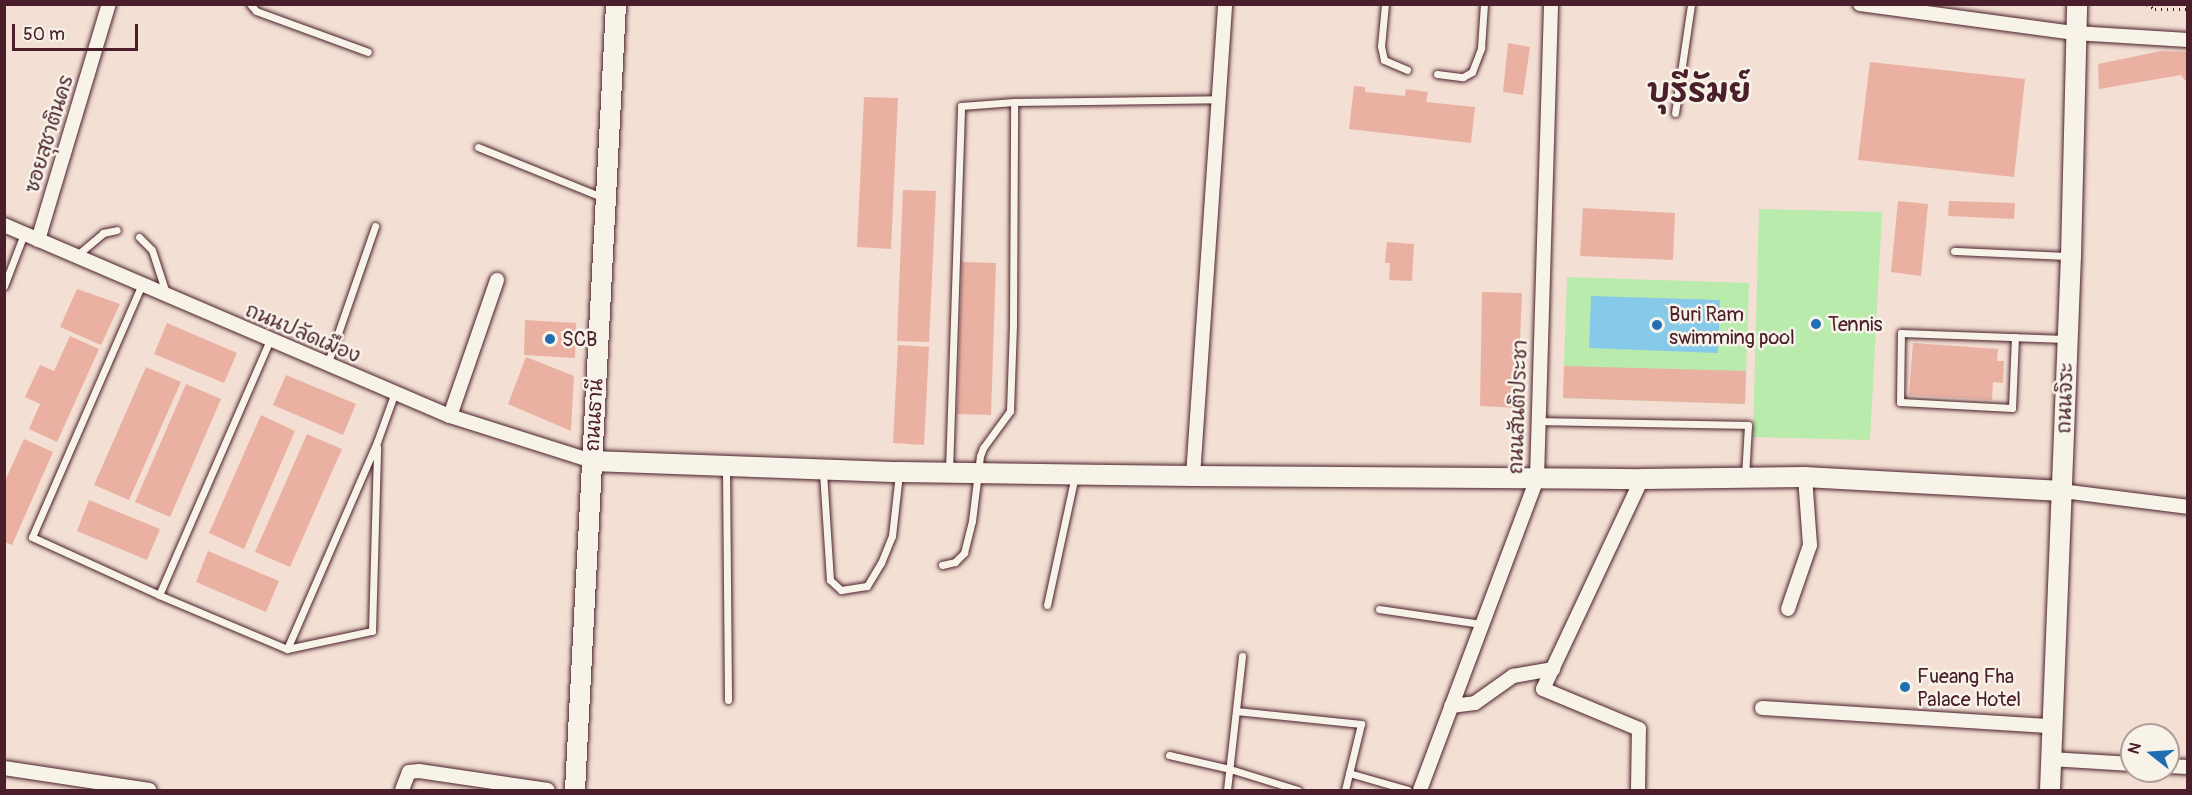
<!DOCTYPE html>
<html>
<head>
<meta charset="utf-8">
<style>
	body { margin:0 }
	#map { position:relative; width:2192px; height:795px; overflow:hidden; background:#f3dfd3; font-family:Pangolin,"Playpen Sans Thai",sans-serif }
	div>[style] { position:absolute }
	[style*='--x'] { left:calc(var(--x)*1px); top:calc(var(--y)*1px); width:calc(var(--w)*1px); rotate:calc(var(--a)*1deg) }
	.green>* { inset:0; background:#b8ebac }
	.water>* { inset:0; background:#87c9e8 }
	.building>* { inset:0; background:#eab1a3 }
	.path>* { height:3px; margin-top:-1.5px; transform-origin:0; background:repeating-linear-gradient(90deg,#4a1f2b 0 1.5px,transparent 0 6px) }
	.roads { filter:drop-shadow(0 0 2px #4a1f2b) drop-shadow(0 0 2px #4a1f2b) }
	.lane>* { height:7px; margin:-3.5px; padding:0 3.5px; transform-origin:3.5px; border-radius:3.5px; background:#f7f3e8 }
	.street>* { height:14px; margin:-7px; padding:0 7px; transform-origin:7px; border-radius:7px; background:#f7f3e8 }
	.secondary>* { height:20px; margin:-10px; padding:0 10px; transform-origin:10px; border-radius:10px; background:#f7f3e8 }
	.dots>* { width:16px; height:16px; translate:-50% -50%; box-sizing:border-box; border:3px solid #f7f3e8; border-radius:50% }
	span { translate:-50% -50%; white-space:nowrap; text-align:center; line-height:1.15; -webkit-text-stroke:5px #f7f3e8; paint-order:stroke }
	.street-label { font-size:20px; color:#4a1f2b }
	.poi-label { font-size:20px; color:#4a1f2b }
	.left { translate:0 -50%; text-align:left }
	.town-label { font-size:32px; color:#4a1f2b; font-weight:700 }
	.frame { position:absolute; inset:0; border:6px solid #4a1f2b; pointer-events:none }
	.north { position:absolute; left:2120px; top:723px; width:60px; height:60px; box-sizing:border-box; background:#f7f3e8; border:2px solid #b29e9c; border-radius:50%; rotate:287deg; font-size:16px; font-weight:700; line-height:24px; text-align:center; color:#4a1f2b }
	.north::after { content:''; display:block; margin:auto; width:21px; height:27px; background:#1f6fb2; clip-path:polygon(50% 0,100% 100%,50% 72%,0 100%) }
	.scale { position:absolute; left:12px; top:24px; width:126px; height:27px; box-sizing:border-box; border:3px solid #4a1f2b; border-top:0; padding-left:8px; font-size:18px; line-height:21px; white-space:nowrap; color:#4a1f2b; -webkit-text-stroke:4px #f7f3e8; paint-order:stroke }
</style>
</head>
<body>
<div id="map">
	<div class="green">
		<div style="clip-path:polygon(1759px 209px,1882px 212px,1870px 440px,1753px 437px)"></div>
		<div style="clip-path:polygon(1567px 277px,1749px 283px,1745px 404px,1563px 398px)"></div>
	</div>
	<div class="water">
		<div style="clip-path:polygon(1591px 296px,1720px 300px,1718px 353px,1589px 348px)"></div>
	</div>
	<div class="building">
		<div style="clip-path:polygon(1508px 43px,1530px 47px,1523px 95px,1503px 92px)"></div>
		<div style="clip-path:polygon(2161px 51px,2188px 52px,2188px 84px,2181px 75px,2099px 89px,2098px 64px)"></div>
		<div style="clip-path:polygon(1870px 62px,2025px 79px,2014px 177px,1858px 160px)"></div>
		<div style="clip-path:polygon(1354px 86px,1365px 87px,1365px 92px,1405px 96px,1406px 89px,1428px 92px,1426px 102px,1475px 107px,1471px 143px,1349px 129px)"></div>
		<div style="clip-path:polygon(864px 97px,898px 98px,891px 249px,857px 247px)"></div>
		<div style="clip-path:polygon(903px 190px,936px 191px,929px 342px,897px 341px)"></div>
		<div style="clip-path:polygon(1898px 201px,1928px 204px,1921px 276px,1891px 272px)"></div>
		<div style="clip-path:polygon(1949px 201px,2015px 203px,2014px 219px,1948px 216px)"></div>
		<div style="clip-path:polygon(1583px 208px,1675px 213px,1673px 260px,1580px 256px)"></div>
		<div style="clip-path:polygon(1387px 242px,1414px 244px,1412px 281px,1389px 280px,1390px 263px,1385px 263px)"></div>
		<div style="clip-path:polygon(962px 262px,996px 263px,991px 415px,957px 414px)"></div>
		<div style="clip-path:polygon(77px 289px,120px 304px,101px 345px,60px 327px)"></div>
		<div style="clip-path:polygon(1482px 292px,1522px 293px,1517px 408px,1480px 406px)"></div>
		<div style="clip-path:polygon(525px 320px,576px 323px,575px 358px,524px 355px)"></div>
		<div style="clip-path:polygon(167px 323px,237px 353px,224px 383px,154px 354px)"></div>
		<div style="clip-path:polygon(70px 336px,99px 349px,57px 442px,29px 429px,40px 404px,25px 397px,40px 365px,54px 371px)"></div>
		<div style="clip-path:polygon(1913px 343px,1998px 349px,1997px 361px,2004px 361px,2003px 383px,1993px 382px,1992px 400px,1909px 395px)"></div>
		<div style="clip-path:polygon(898px 345px,929px 347px,924px 445px,893px 443px)"></div>
		<div style="clip-path:polygon(526px 357px,574px 376px,571px 431px,508px 404px)"></div>
		<div style="clip-path:polygon(1564px 366px,1746px 371px,1745px 404px,1563px 398px)"></div>
		<div style="clip-path:polygon(146px 367px,181px 382px,129px 500px,94px 485px)"></div>
		<div style="clip-path:polygon(286px 375px,356px 404px,343px 435px,273px 405px)"></div>
		<div style="clip-path:polygon(186px 384px,221px 399px,170px 517px,135px 502px)"></div>
		<div style="clip-path:polygon(261px 415px,295px 431px,244px 549px,209px 533px)"></div>
		<div style="clip-path:polygon(307px 434px,342px 449px,290px 567px,255px 552px)"></div>
		<div style="clip-path:polygon(24px 439px,53px 452px,12px 545px,4px 542px,4px 483px)"></div>
		<div style="clip-path:polygon(89px 500px,160px 529px,147px 560px,77px 531px)"></div>
		<div style="clip-path:polygon(208px 551px,279px 581px,266px 612px,196px 582px)"></div>
	</div>
	<div class="path">
		<div style="--x:2146;--y:4;--w:10;--a:29"></div>
		<div style="--x:2155;--y:9;--w:33;--a:0"></div>
	</div>
	<div class="roads">
		<div class="lane">
			<div style="--x:250;--y:4;--w:9;--a:49"></div>
			<div style="--x:256;--y:11;--w:119;--a:20.1"></div>
			<div style="--x:1385;--y:4;--w:42;--a:95.4"></div>
			<div style="--x:1381;--y:46;--w:14;--a:78"></div>
			<div style="--x:1384;--y:60;--w:25;--a:23"></div>
			<div style="--x:1437;--y:74;--w:26;--a:7"></div>
			<div style="--x:1463;--y:77;--w:10;--a:-29"></div>
			<div style="--x:1472;--y:72;--w:26;--a:-69"></div>
			<div style="--x:1481;--y:48;--w:44;--a:-86.1"></div>
			<div style="--x:1675;--y:113;--w:110;--a:-81.6"></div>
			<div style="--x:478;--y:147;--w:136;--a:22"></div>
			<div style="--x:139;--y:237;--w:18;--a:45"></div>
			<div style="--x:152;--y:250;--w:45;--a:72"></div>
			<div style="--x:1954;--y:251;--w:115;--a:2.5"></div>
			<div style="--x:76;--y:256;--w:35;--a:-40"></div>
			<div style="--x:103;--y:233;--w:14;--a:-12"></div>
			<div style="--x:142;--y:284;--w:276;--a:113.5"></div>
			<div style="--x:32;--y:537;--w:140;--a:24.5"></div>
			<div style="--x:159;--y:595;--w:139;--a:22.9"></div>
			<div style="--x:287;--y:649;--w:226;--a:-66.5"></div>
			<div style="--x:377;--y:442;--w:53;--a:-70.2"></div>
			<div style="--x:4;--y:286;--w:56;--a:-69"></div>
			<div style="--x:2015;--y:337;--w:71;--a:92.4"></div>
			<div style="--x:2012;--y:408;--w:112;--a:-176.9"></div>
			<div style="--x:1900;--y:402;--w:69;--a:-89.2"></div>
			<div style="--x:1901;--y:333;--w:164;--a:2.1"></div>
			<div style="--x:327;--y:365;--w:147;--a:-70.9"></div>
			<div style="--x:1538;--y:421;--w:210;--a:1.1"></div>
			<div style="--x:1748;--y:425;--w:52;--a:93.3"></div>
			<div style="--x:726;--y:468;--w:232;--a:89.5"></div>
			<div style="--x:949;--y:471;--w:365;--a:-88.1"></div>
			<div style="--x:961;--y:106;--w:53;--a:-4.3"></div>
			<div style="--x:1014;--y:102;--w:204;--a:-0.8"></div>
			<div style="--x:823;--y:472;--w:108;--a:86.3"></div>
			<div style="--x:830;--y:580;--w:15;--a:42"></div>
			<div style="--x:841;--y:590;--w:26;--a:-9"></div>
			<div style="--x:867;--y:586;--w:27;--a:-59"></div>
			<div style="--x:881;--y:563;--w:29;--a:-68"></div>
			<div style="--x:892;--y:536;--w:62;--a:-83.6"></div>
			<div style="--x:942;--y:565;--w:13;--a:-13"></div>
			<div style="--x:955;--y:562;--w:13;--a:-45"></div>
			<div style="--x:964;--y:553;--w:33;--a:-76"></div>
			<div style="--x:972;--y:521;--w:65;--a:-83"></div>
			<div style="--x:980;--y:456;--w:9;--a:-69"></div>
			<div style="--x:983;--y:448;--w:46;--a:-53.9"></div>
			<div style="--x:1010;--y:411;--w:88;--a:-88"></div>
			<div style="--x:1013;--y:323;--w:221;--a:-89.7"></div>
			<div style="--x:159;--y:595;--w:278;--a:-66.5"></div>
			<div style="--x:1047;--y:605;--w:133;--a:-77.8"></div>
			<div style="--x:1379;--y:609;--w:103;--a:8.4"></div>
			<div style="--x:287;--y:649;--w:87;--a:-12"></div>
			<div style="--x:372;--y:631;--w:184;--a:-88.4"></div>
			<div style="--x:1236;--y:711;--w:126;--a:5.9"></div>
			<div style="--x:1361;--y:724;--w:68;--a:103.6"></div>
			<div style="--x:1169;--y:755;--w:63;--a:12.9"></div>
			<div style="--x:1230;--y:769;--w:71;--a:17.2"></div>
			<div style="--x:1349;--y:773;--w:61;--a:16.1"></div>
			<div style="--x:1227;--y:790;--w:135;--a:-83.6"></div>
		</div>
		<div class="street">
			<div style="--x:1860;--y:4;--w:217;--a:7.7"></div>
			<div style="--x:2075;--y:33;--w:113;--a:3.5"></div>
			<div style="--x:4;--y:225;--w:485;--a:23.2"></div>
			<div style="--x:450;--y:416;--w:149;--a:17.6"></div>
			<div style="--x:38;--y:240;--w:246;--a:-73.3"></div>
			<div style="--x:450;--y:416;--w:144;--a:-70.9"></div>
			<div style="--x:1193;--y:476;--w:473;--a:-86.1"></div>
			<div style="--x:2062;--y:491;--w:127;--a:7.2"></div>
			<div style="--x:1788;--y:609;--w:68;--a:-71"></div>
			<div style="--x:1810;--y:545;--w:68;--a:-94.2"></div>
			<div style="--x:1451;--y:706;--w:24;--a:-7"></div>
			<div style="--x:1475;--y:703;--w:47;--a:-35.4"></div>
			<div style="--x:1513;--y:676;--w:41;--a:-9.9"></div>
			<div style="--x:1762;--y:708;--w:291;--a:3.6"></div>
			<div style="--x:2050;--y:759;--w:82;--a:3.5"></div>
			<div style="--x:2168;--y:766;--w:20;--a:3"></div>
			<div style="--x:4;--y:768;--w:147;--a:8.6"></div>
			<div style="--x:402;--y:790;--w:19;--a:-69"></div>
			<div style="--x:409;--y:772;--w:10;--a:-6"></div>
			<div style="--x:419;--y:771;--w:130;--a:8.4"></div>
			<div style="--x:1420;--y:790;--w:333;--a:-69.4"></div>
			<div style="--x:1537;--y:478;--w:474;--a:-88.3"></div>
			<div style="--x:1638;--y:790;--w:61;--a:-89.1"></div>
			<div style="--x:1639;--y:729;--w:104;--a:-157.4"></div>
			<div style="--x:1543;--y:689;--w:232;--a:-64.8"></div>
		</div>
		<div class="secondary">
			<div style="--x:592;--y:461;--w:307;--a:2.1"></div>
			<div style="--x:899;--y:472;--w:294;--a:0.8"></div>
			<div style="--x:1193;--y:476;--w:449;--a:0.4"></div>
			<div style="--x:1642;--y:479;--w:163;--a:-0.7"></div>
			<div style="--x:1805;--y:477;--w:257;--a:3.1"></div>
			<div style="--x:575;--y:790;--w:787;--a:-87.01"></div>
			<div style="--x:2050;--y:790;--w:534;--a:-87.75"></div>
			<div style="--x:2071;--y:256;--w:252;--a:-88.6"></div>
		</div>
	</div>
	<div class="dots">
		<div style="left:1816px;top:324px;background:#1f6fb2"></div>
		<div style="left:1657px;top:325px;background:#1f6fb2"></div>
		<div style="left:550px;top:339px;background:#1f6fb2"></div>
		<div style="left:1905px;top:687px;background:#1f6fb2"></div>
	</div>
	<div class="street-label">
		<span style="left:49px;top:134px;rotate:-73deg">ซอยสุชาตินคร</span>
		<span style="left:303px;top:333px;rotate:23deg">ถนนปลัดเมือง</span>
		<span style="left:2065px;top:398px;rotate:-88deg">ถนนจิระ</span>
		<span style="left:1518px;top:407px;rotate:-88deg">ถนนสันติประชา</span>
		<span style="left:594px;top:415px;rotate:-87deg">ถนนธานี</span>
	</div>
	<div class="poi-label">
		<span class="left" style="left:1669px;top:326px">Buri Ram<br>swimming pool</span>
		<span class="left" style="left:1828px;top:324px">Tennis</span>
		<span class="left" style="left:562px;top:339px">SCB</span>
		<span class="left" style="left:1917px;top:688px">Fueang Fha<br>Palace Hotel</span>
	</div>
	<div class="town-label">
		<span style="left:1699px;top:92px">บุรีรัมย์</span>
	</div>
	<div class="frame"></div>
	<div class="north">N</div>
	<div class="scale">50 m</div>
</div>
</body>
</html>
